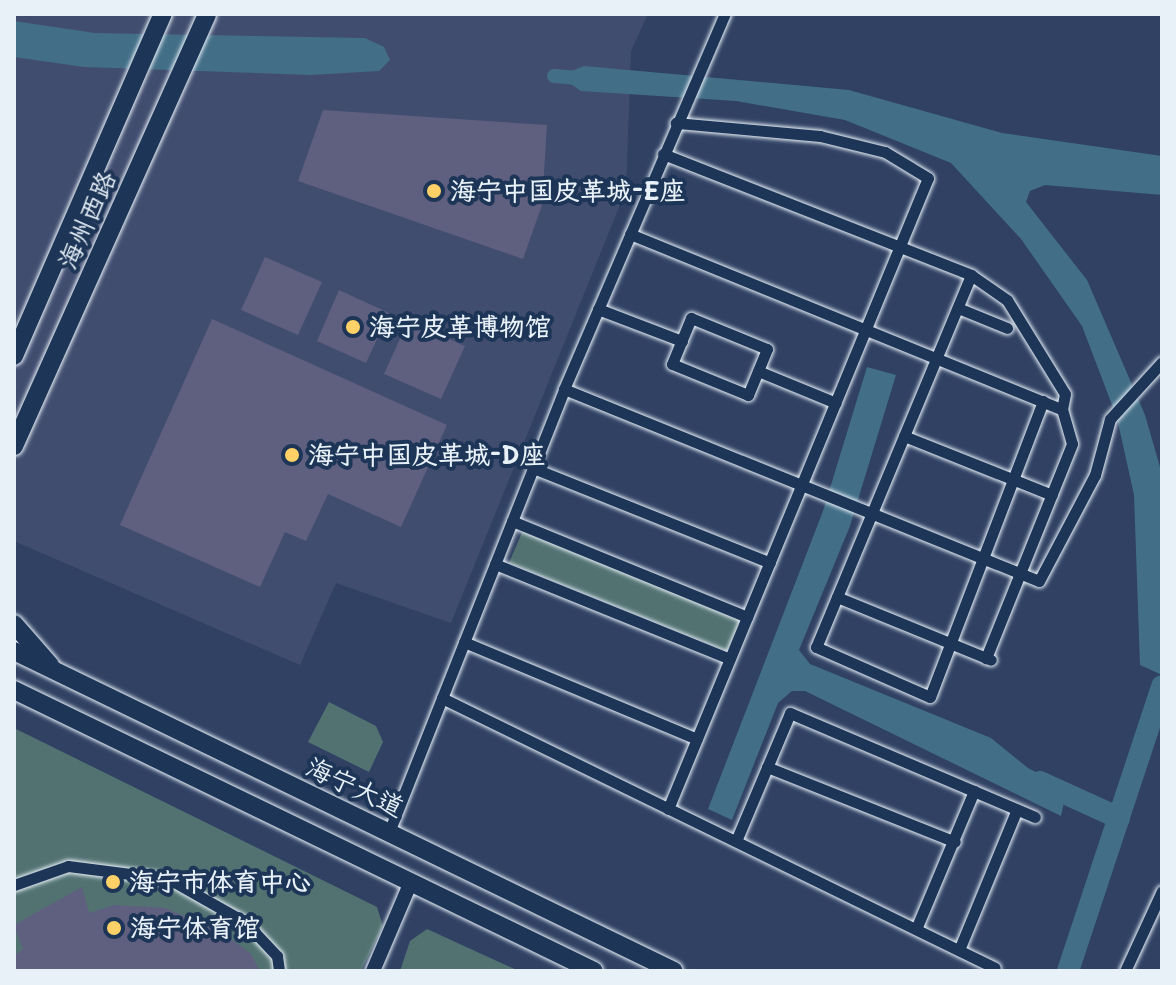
<!DOCTYPE html>
<html>
<head>
<meta charset="utf-8">
<style>
	body { margin:0 }
	#map { position:relative; width:1176px; height:985px; overflow:hidden; background:#304163; font-family:Mali,"LXGW WenKai TC",sans-serif }
	div>[style] { position:absolute }
	[style*='--x'] { left:calc(var(--x)*1px); top:calc(var(--y)*1px); width:calc(var(--w)*1px); rotate:calc(var(--a)*1deg) }
	.built>* { inset:0; background:#414d6f }
	.green>* { inset:0; background:#527272 }
	.water>* { inset:0; background:#426e87 }
	.canal>* { height:14px; margin:-7px; padding:0 7px; transform-origin:7px; border-radius:7px; background:#426e87 }
	.river>* { height:22px; margin:-11px; padding:0 11px; transform-origin:11px; border-radius:11px; background:#426e87 }
	.building>* { inset:0; background:#5f5f80 }
	.roads { filter:drop-shadow(0 0 2px #e8f1f8) drop-shadow(0 0 2px #e8f1f8) }
	.minor>* { height:11px; margin:-5.5px; padding:0 5.5px; transform-origin:5.5px; border-radius:5.5px; background:#1d3557 }
	.tertiary>* { height:14px; margin:-7px; padding:0 7px; transform-origin:7px; border-radius:7px; background:#1d3557 }
	.trunk>* { height:18px; margin:-9px; padding:0 9px; transform-origin:9px; border-radius:9px; background:#1d3557 }
	.dots>* { width:22px; height:22px; translate:-50% -50%; box-sizing:border-box; border:4px solid #1d3557; border-radius:50% }
	span { translate:-50% -50%; white-space:nowrap; text-align:center; line-height:1.15; -webkit-text-stroke:8px #1d3557; paint-order:stroke }
	.poi-label { font-size:26px; color:#e8f1f8; font-weight:700 }
	.left { translate:0 -50%; text-align:left }
	.street-label { font-size:26px; color:#e8f1f8 }
	.frame { position:absolute; inset:0; border:16px solid #e8f1f8; pointer-events:none }
</style>
</head>
<body>
<div id="map">
	<div class="built">
		<div style="clip-path:polygon(14px 14px,648px 14px,631px 51px,626px 190px,451px 623px,336px 583px,300px 665px,14px 541px)"></div>
	</div>
	<div class="green">
		<div style="clip-path:polygon(523px 530px,741px 619px,727px 651px,509px 563px)"></div>
		<div style="clip-path:polygon(329px 702px,376px 726px,383px 742px,369px 772px,308px 742px)"></div>
		<div style="clip-path:polygon(14px 728px,377px 907px,383px 926px,361px 971px,14px 971px)"></div>
		<div style="clip-path:polygon(427px 929px,519px 971px,400px 971px,410px 941px)"></div>
	</div>
	<div class="water">
		<div style="clip-path:polygon(14px 21px,95px 33px,365px 38px,384px 47px,390px 60px,379px 71px,311px 75px,84px 67px,14px 57px)"></div>
		<div style="clip-path:polygon(584px 66px,849px 90px,1002px 133px,1162px 156px,1162px 195px,1045px 185px,1030px 191px,1026px 202px,1087px 280px,1145px 415px,1162px 474px,1162px 675px,1140px 665px,1134px 495px,1117px 418px,1082px 326px,1021px 239px,951px 163px,845px 120px,736px 101px,581px 91px,559px 76px)"></div>
		<div style="clip-path:polygon(867px 367px,896px 375px,850px 526px,799px 650px,810px 664px,991px 738px,1028px 768px,1067px 788px,1061px 816px,805px 691px,792px 691px,778px 703px,732px 820px,708px 809px,823px 511px)"></div>
	</div>
	<div class="canal">
		<div style="--x:554;--y:76;--w:24;--a:5"></div>
	</div>
	<div class="river">
		<div style="--x:1040;--y:782;--w:87;--a:24.5"></div>
		<div style="--x:1068;--y:971;--w:300;--a:-71.7"></div>
	</div>
	<div class="building">
		<div style="clip-path:polygon(323px 110px,547px 125px,542px 205px,523px 259px,298px 181px)"></div>
		<div style="clip-path:polygon(265px 257px,322px 282px,298px 335px,241px 310px)"></div>
		<div style="clip-path:polygon(339px 290px,389px 313px,366px 363px,317px 341px)"></div>
		<div style="clip-path:polygon(212px 319px,447px 425px,401px 527px,328px 494px,306px 541px,285px 532px,260px 587px,120px 525px)"></div>
		<div style="clip-path:polygon(408px 321px,465px 346px,441px 399px,384px 374px)"></div>
		<div style="clip-path:polygon(82px 887px,89px 913px,114px 905px,165px 908px,222px 932px,251px 954px,260px 971px,14px 971px,14px 956px,23px 949px,14px 925px)"></div>
	</div>
	<div class="roads">
		<div class="minor">
			<div style="--x:663;--y:154;--w:331;--a:21.4"></div>
			<div style="--x:971;--y:275;--w:44;--a:34.8"></div>
			<div style="--x:1007;--y:300;--w:110;--a:58.3"></div>
			<div style="--x:1065;--y:394;--w:15;--a:101"></div>
			<div style="--x:1062;--y:409;--w:36;--a:74"></div>
			<div style="--x:1072;--y:444;--w:231;--a:111.9"></div>
			<div style="--x:630;--y:234;--w:466;--a:22.1"></div>
			<div style="--x:971;--y:275;--w:403;--a:112.6"></div>
			<div style="--x:816;--y:647;--w:124;--a:23.7"></div>
			<div style="--x:930;--y:697;--w:317;--a:-69.1"></div>
			<div style="--x:958;--y:308;--w:53;--a:22.2"></div>
			<div style="--x:598;--y:309;--w:90;--a:20.9"></div>
			<div style="--x:691;--y:318;--w:82;--a:22.2"></div>
			<div style="--x:767;--y:349;--w:50;--a:112.4"></div>
			<div style="--x:748;--y:395;--w:82;--a:-157.8"></div>
			<div style="--x:672;--y:364;--w:50;--a:-67.6"></div>
			<div style="--x:758;--y:371;--w:84;--a:22.3"></div>
			<div style="--x:564;--y:389;--w:512;--a:22.01"></div>
			<div style="--x:1039;--y:581;--w:120;--a:-62.2"></div>
			<div style="--x:1095;--y:475;--w:58;--a:-75"></div>
			<div style="--x:1110;--y:419;--w:77;--a:-47.6"></div>
			<div style="--x:904;--y:436;--w:159;--a:21.7"></div>
			<div style="--x:533;--y:468;--w:255;--a:21.8"></div>
			<div style="--x:512;--y:521;--w:254;--a:22.2"></div>
			<div style="--x:495;--y:564;--w:253;--a:22"></div>
			<div style="--x:837;--y:597;--w:166;--a:22.2"></div>
			<div style="--x:464;--y:642;--w:252;--a:22.6"></div>
			<div style="--x:442;--y:698;--w:615;--a:26.02"></div>
			<div style="--x:767;--y:767;--w:202;--a:21.7"></div>
			<div style="--x:668;--y:809;--w:682;--a:-67.61"></div>
			<div style="--x:928;--y:178;--w:50;--a:-148.8"></div>
			<div style="--x:885;--y:152;--w:67;--a:-166.2"></div>
			<div style="--x:820;--y:136;--w:145;--a:-174.8"></div>
			<div style="--x:389;--y:832;--w:476;--a:-68.4"></div>
			<div style="--x:564;--y:389;--w:408;--a:-66.8"></div>
			<div style="--x:736;--y:841;--w:139;--a:-67.1"></div>
			<div style="--x:790;--y:713;--w:266;--a:23"></div>
			<div style="--x:14;--y:885;--w:57;--a:-19.4"></div>
			<div style="--x:68;--y:866;--w:102;--a:7.3"></div>
			<div style="--x:169;--y:879;--w:87;--a:29.5"></div>
			<div style="--x:245;--y:922;--w:47;--a:46.7"></div>
			<div style="--x:277;--y:956;--w:15;--a:82"></div>
			<div style="--x:916;--y:929;--w:150;--a:-67.2"></div>
			<div style="--x:959;--y:950;--w:152;--a:-67.6"></div>
			<div style="--x:1125;--y:971;--w:88;--a:-65.2"></div>
		</div>
		<div class="tertiary">
			<div style="--x:373;--y:971;--w:97;--a:-66.9"></div>
		</div>
		<div class="trunk">
			<div style="--x:14;--y:356;--w:373;--a:-66.5"></div>
			<div style="--x:14;--y:446;--w:473;--a:-65.9"></div>
			<div style="--x:14;--y:624;--w:55;--a:48.7"></div>
			<div style="--x:14;--y:651;--w:733;--a:25.87"></div>
			<div style="--x:14;--y:690;--w:644;--a:25.85"></div>
		</div>
	</div>
	<div class="dots">
		<div style="left:434px;top:191px;background:#ffd166"></div>
		<div style="left:353px;top:327px;background:#ffd166"></div>
		<div style="left:292px;top:455px;background:#ffd166"></div>
		<div style="left:113px;top:882px;background:#ffd166"></div>
		<div style="left:114px;top:928px;background:#ffd166"></div>
	</div>
	<div class="poi-label">
		<span class="left" style="left:450px;top:191px">海宁中国皮革城-E座</span>
		<span class="left" style="left:369px;top:327px">海宁皮革博物馆</span>
		<span class="left" style="left:308px;top:455px">海宁中国皮革城-D座</span>
		<span class="left" style="left:129px;top:882px">海宁市体育中心</span>
		<span class="left" style="left:130px;top:928px">海宁体育馆</span>
	</div>
	<div class="street-label">
		<span style="left:87px;top:220px;rotate:-66deg">海州西路</span>
		<span style="left:355px;top:787px;rotate:25deg">海宁大道</span>
	</div>
	<div class="frame"></div>
</div>
</body>
</html>
